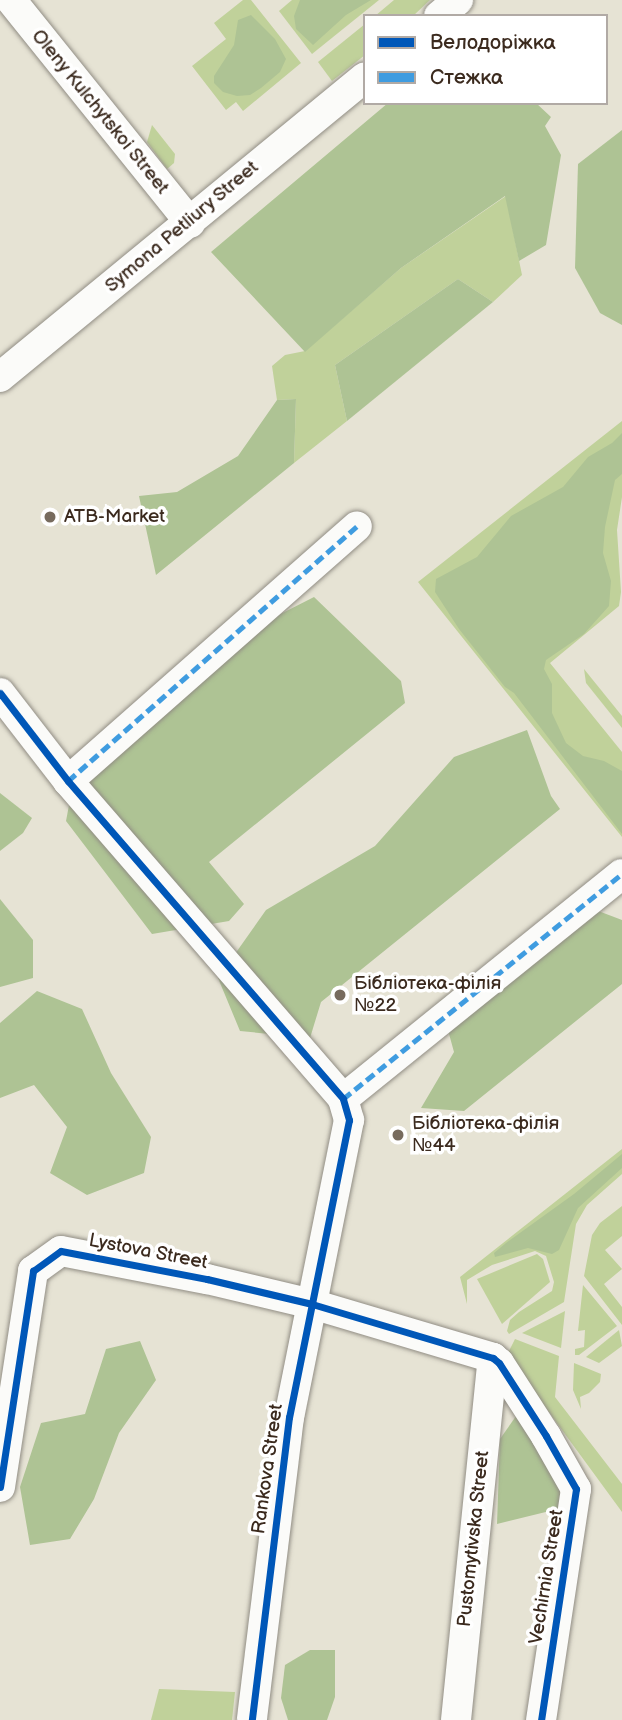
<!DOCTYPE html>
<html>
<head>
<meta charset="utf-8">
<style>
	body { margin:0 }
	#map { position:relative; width:622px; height:1720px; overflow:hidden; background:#e6e3d4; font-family:"Balsamiq Sans",sans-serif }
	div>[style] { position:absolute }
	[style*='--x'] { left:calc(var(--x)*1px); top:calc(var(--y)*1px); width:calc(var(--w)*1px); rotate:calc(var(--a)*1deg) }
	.green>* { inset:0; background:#c0d19a }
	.forest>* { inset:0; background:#aec394 }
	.roads { filter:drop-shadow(0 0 2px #918d84) drop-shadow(0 0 2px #918d84) }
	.minor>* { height:30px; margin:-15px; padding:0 15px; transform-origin:15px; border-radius:15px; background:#fbfbf9 }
	.quiet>* { height:5px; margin-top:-2.5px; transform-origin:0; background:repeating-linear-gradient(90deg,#3f9ce0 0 10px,transparent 0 15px) }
	.cycleway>* { height:7px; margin:-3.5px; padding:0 3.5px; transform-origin:3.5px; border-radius:3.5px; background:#0057b8 }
	.dots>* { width:19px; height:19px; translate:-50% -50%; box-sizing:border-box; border:4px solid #fff; border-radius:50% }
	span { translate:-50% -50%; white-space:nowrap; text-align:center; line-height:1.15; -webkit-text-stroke:7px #fff; paint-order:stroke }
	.street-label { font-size:19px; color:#3b2a1e }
	.poi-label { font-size:19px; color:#3b2a1e }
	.left { translate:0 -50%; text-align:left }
	.legend { position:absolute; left:363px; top:14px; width:245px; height:91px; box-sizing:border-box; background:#fff; border:2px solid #b1aaa5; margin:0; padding:9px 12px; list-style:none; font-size:21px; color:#3b2a1e }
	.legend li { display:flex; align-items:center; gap:14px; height:35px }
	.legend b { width:35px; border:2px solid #b1aaa5 }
</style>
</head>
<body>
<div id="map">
	<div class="green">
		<div style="clip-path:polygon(243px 0,251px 0,301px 63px,243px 111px,236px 102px,226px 110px,192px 66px,226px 39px,214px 23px)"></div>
		<div style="clip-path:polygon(292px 0,379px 0,312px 54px,279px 11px)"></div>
		<div style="clip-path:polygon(394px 0,430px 0,413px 16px,375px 16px)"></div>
		<div style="clip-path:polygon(365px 24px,365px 55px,332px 81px,318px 62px)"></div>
		<div style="clip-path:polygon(152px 125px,175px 154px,174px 163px,167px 169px,147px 142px)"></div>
		<div style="clip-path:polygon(506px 196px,522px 275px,493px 302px,458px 279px,335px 365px,347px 421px,294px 463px,296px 399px,277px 400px,272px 366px,285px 355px,305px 351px,401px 268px)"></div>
		<div style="clip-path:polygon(622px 421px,622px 497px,617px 530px,621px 592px,619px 606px,550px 663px,622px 752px,622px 837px,418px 582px)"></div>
		<div style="clip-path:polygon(584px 669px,622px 716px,622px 728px,586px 683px)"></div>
		<div style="clip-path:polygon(622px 1149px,622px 1174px,587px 1205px,576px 1224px,564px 1302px,509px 1334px,507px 1331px,510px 1320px,519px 1312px,552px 1291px,554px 1282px,546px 1256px,535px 1251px,492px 1265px,467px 1280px,467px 1304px,460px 1277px)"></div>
		<div style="clip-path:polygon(622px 1206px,622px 1236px,605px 1250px,622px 1269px,604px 1284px,622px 1307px,622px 1325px,584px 1276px,592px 1235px,600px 1223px)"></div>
		<div style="clip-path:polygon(537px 1254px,543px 1259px,550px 1282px,502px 1324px,477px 1279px)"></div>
		<div style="clip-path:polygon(583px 1285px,617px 1326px,579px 1355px,575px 1355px,575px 1349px,584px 1347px,585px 1330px,578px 1331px)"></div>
		<div style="clip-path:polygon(565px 1311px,561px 1348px,522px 1333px)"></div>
		<div style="clip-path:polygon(619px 1330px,622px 1346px,599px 1363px,586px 1357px)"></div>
		<div style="clip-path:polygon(515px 1339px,559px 1356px,555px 1397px,622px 1484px,622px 1512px,507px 1355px)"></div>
		<div style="clip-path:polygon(574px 1363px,601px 1374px,600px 1382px,589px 1393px,580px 1397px,581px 1409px,573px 1390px)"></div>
		<div style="clip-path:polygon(159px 1689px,235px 1692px,232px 1720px,151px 1720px)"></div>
	</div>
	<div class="forest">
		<div style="clip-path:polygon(300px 0,371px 0,346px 15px,313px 45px,296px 29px,294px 16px)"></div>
		<div style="clip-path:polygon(251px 15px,275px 39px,286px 59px,280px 72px,261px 88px,250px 95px,237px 96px,223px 92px,214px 83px,214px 76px,234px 45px,238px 20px)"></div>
		<div style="clip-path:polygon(388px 103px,536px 103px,551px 117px,545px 126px,561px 155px,546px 245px,519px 261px,505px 196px,401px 268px,305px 352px,211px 252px)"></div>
		<div style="clip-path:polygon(622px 130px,622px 325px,600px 313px,575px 268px,578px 164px)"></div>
		<div style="clip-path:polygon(458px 279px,493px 302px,347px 421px,335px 365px)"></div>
		<div style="clip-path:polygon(296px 399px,294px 463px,156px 575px,139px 496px,177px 492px,238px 456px,277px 400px)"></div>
		<div style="clip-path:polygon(622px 433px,622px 474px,615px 480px,605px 527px,603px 553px,611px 581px,609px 606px,584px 634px,546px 660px,544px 669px,552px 684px,552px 713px,566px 743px,583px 756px,604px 761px,622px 771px,622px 834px,514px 693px,505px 687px,459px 629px,435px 592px,436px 579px,477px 557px,511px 516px,563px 487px,588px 457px,612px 443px)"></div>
		<div style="clip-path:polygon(314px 597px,401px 681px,405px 703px,209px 862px,244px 904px,229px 921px,152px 934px,66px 821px,77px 763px,190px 660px)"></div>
		<div style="clip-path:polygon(527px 730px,551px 796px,560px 809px,321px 1002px,310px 1038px,240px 1031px,218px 978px,266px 910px,375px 846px,454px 757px)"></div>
		<div style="clip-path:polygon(0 793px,32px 818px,23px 833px,0 851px)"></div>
		<div style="clip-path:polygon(0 899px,33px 940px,33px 978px,0 987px)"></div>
		<div style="clip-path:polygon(572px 901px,622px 920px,622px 984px,464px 1111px,421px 1108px,454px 1052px,440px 1001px)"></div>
		<div style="clip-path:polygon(37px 991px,82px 1009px,111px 1073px,151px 1137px,144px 1173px,87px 1195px,50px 1173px,67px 1127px,34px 1085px,0 1098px,0 1023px)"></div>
		<div style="clip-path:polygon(622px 1154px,622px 1168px,578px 1208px,559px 1250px,552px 1254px,528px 1248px,495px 1257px,494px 1253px,506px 1243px,574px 1194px)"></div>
		<div style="clip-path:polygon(140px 1341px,156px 1380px,119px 1433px,94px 1499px,70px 1539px,30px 1545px,20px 1487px,41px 1423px,85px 1414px,106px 1349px)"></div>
		<div style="clip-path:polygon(526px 1402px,566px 1471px,562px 1508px,497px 1524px,500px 1439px)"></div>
		<div style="clip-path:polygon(310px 1650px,335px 1650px,335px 1697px,327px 1720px,288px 1720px,281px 1698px,285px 1665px)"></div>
	</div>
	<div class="roads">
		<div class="minor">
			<div style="--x:11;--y:0;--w:286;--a:51.2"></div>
			<div style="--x:439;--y:16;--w:25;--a:-40"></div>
			<div style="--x:0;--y:377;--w:472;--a:-39.4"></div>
			<div style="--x:0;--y:693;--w:111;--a:52.3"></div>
			<div style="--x:68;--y:781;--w:420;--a:49.1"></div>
			<div style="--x:343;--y:1099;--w:22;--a:74"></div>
			<div style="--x:349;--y:1120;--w:303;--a:101.4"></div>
			<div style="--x:289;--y:1417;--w:305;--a:97"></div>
			<div style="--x:68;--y:781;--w:385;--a:-41.4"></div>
			<div style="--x:343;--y:1099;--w:358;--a:-38.9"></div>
			<div style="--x:0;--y:1487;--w:219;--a:-81.3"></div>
			<div style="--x:33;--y:1271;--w:34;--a:-36"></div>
			<div style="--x:61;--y:1251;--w:149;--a:10.9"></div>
			<div style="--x:207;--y:1279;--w:108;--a:13.4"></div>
			<div style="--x:312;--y:1304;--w:189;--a:16.6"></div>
			<div style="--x:493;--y:1358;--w:8;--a:40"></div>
			<div style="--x:499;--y:1363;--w:87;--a:57.2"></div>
			<div style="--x:546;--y:1436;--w:61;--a:60.5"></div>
			<div style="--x:576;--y:1489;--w:234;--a:98.6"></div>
			<div style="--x:456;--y:1720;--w:364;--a:-84.2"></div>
		</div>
	</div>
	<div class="quiet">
		<div style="--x:68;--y:781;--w:385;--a:-41.4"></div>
		<div style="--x:343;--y:1099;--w:358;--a:-38.9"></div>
	</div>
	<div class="cycleway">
		<div style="--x:0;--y:693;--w:111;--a:52.3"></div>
		<div style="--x:68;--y:781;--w:420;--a:49.1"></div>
		<div style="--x:343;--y:1099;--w:22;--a:74"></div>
		<div style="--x:349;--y:1120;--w:303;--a:101.4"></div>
		<div style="--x:289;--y:1417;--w:305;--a:97"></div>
		<div style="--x:0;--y:1487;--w:219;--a:-81.3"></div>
		<div style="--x:33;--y:1271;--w:34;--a:-36"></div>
		<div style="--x:61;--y:1251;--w:149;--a:10.9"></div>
		<div style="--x:207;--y:1279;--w:108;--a:13.4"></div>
		<div style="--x:312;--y:1304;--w:189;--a:16.6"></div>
		<div style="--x:493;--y:1358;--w:8;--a:40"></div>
		<div style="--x:499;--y:1363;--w:87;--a:57.2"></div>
		<div style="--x:546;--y:1436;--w:61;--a:60.5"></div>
		<div style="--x:576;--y:1489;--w:234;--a:98.6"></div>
	</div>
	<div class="dots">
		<div style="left:50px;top:517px;background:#776b5e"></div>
		<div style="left:340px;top:995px;background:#776b5e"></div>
		<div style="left:398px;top:1135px;background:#776b5e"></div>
	</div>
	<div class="street-label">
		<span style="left:100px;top:112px;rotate:51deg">Oleny Kulchytskoi Street</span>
		<span style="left:182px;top:227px;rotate:-40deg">Symona Petliury Street</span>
		<span style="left:148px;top:1252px;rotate:11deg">Lystova Street</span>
		<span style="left:268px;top:1469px;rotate:-82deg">Rankova Street</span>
		<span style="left:474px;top:1539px;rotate:-84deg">Pustomytivska Street</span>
		<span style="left:547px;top:1577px;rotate:-81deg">Vechirnia Street</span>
	</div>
	<div class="poi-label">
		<span class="left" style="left:64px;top:517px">ATB-Market</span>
		<span class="left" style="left:354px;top:995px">Бібліотека-філія<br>№22</span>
		<span class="left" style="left:412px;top:1135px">Бібліотека-філія<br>№44</span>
	</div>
	<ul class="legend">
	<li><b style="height:9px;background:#0057b8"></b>Велодоріжка</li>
	<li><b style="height:9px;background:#3f9ce0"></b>Стежка</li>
	</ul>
</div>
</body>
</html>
